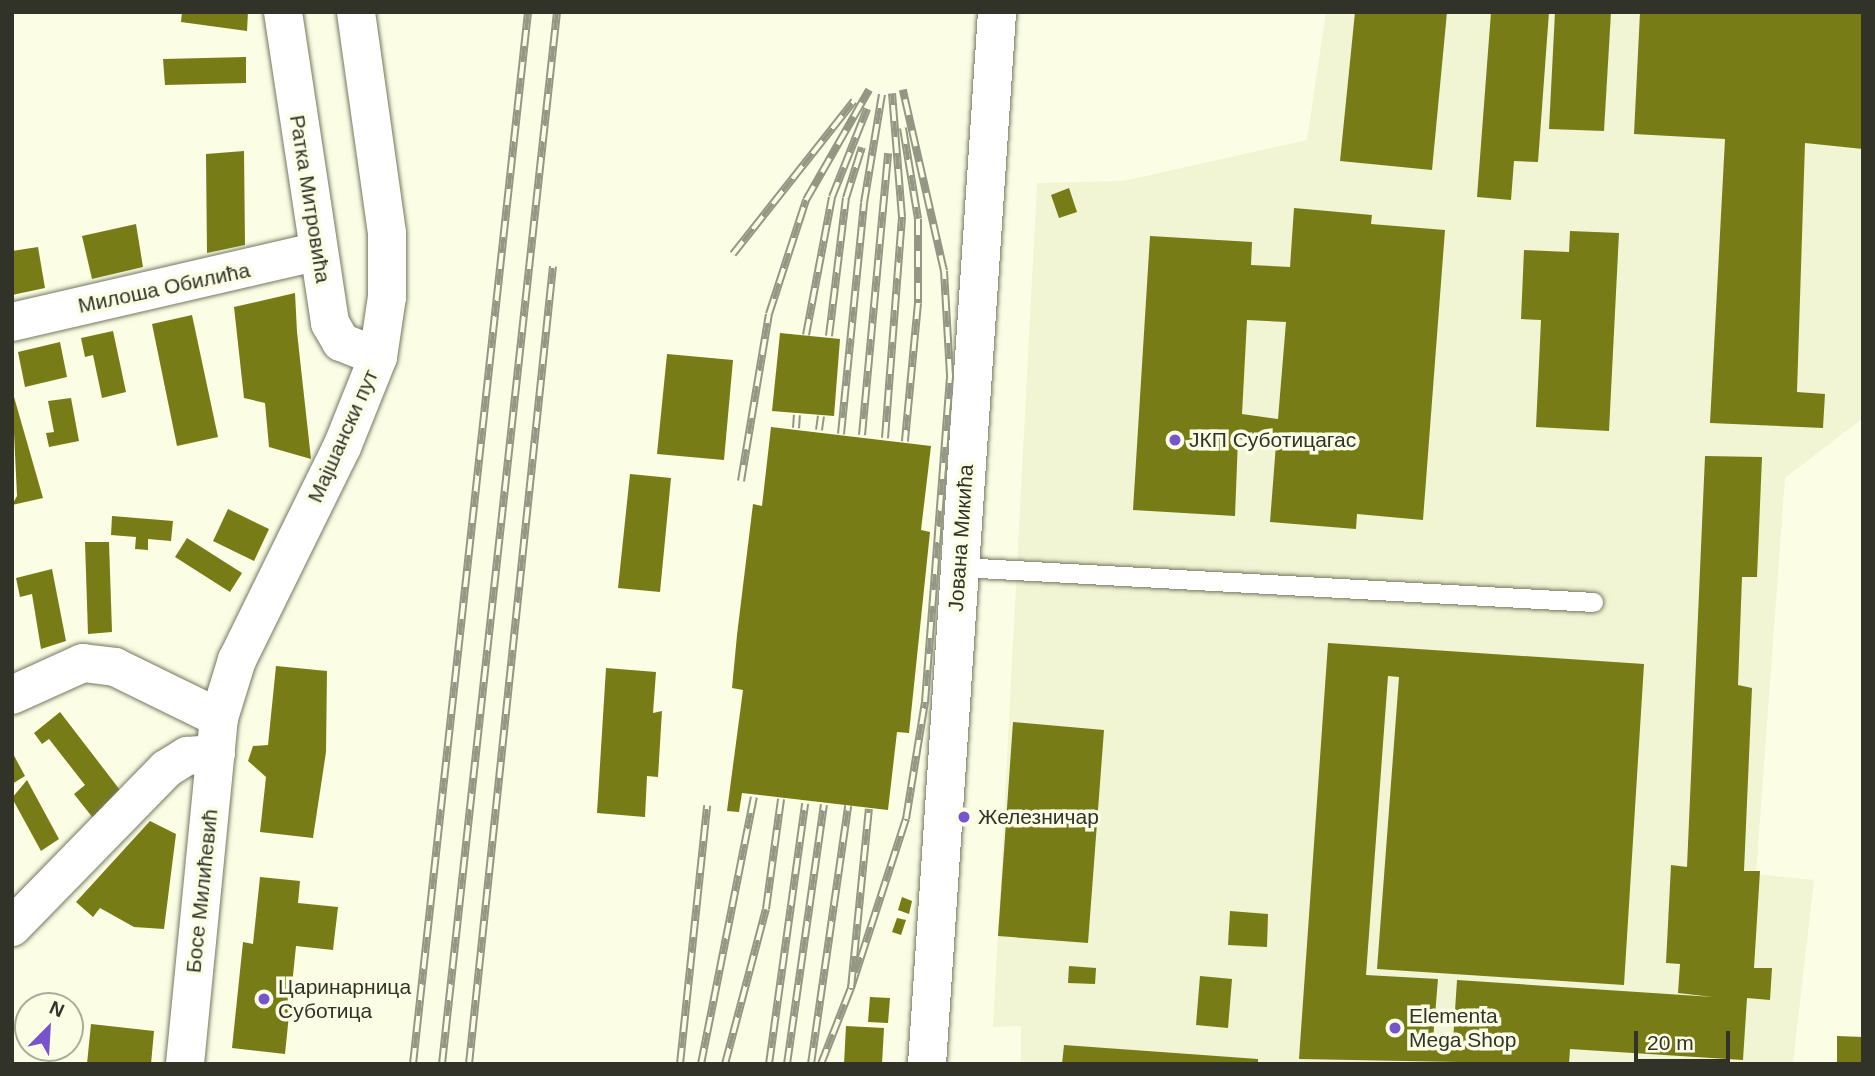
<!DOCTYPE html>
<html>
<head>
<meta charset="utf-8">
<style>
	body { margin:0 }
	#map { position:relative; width:1875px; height:1076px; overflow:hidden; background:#fbfee4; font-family:Arial,sans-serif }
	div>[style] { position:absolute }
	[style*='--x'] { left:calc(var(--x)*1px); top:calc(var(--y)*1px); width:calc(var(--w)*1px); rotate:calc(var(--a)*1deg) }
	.built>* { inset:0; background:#f1f5d3 }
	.building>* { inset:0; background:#777c17 }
	.roads { filter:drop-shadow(0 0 2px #757861) drop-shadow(0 0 2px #757861) }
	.lane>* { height:19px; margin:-9.5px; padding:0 9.5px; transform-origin:9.5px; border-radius:9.5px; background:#fff }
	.street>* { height:38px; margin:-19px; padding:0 19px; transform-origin:19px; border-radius:19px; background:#fff }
	.secondary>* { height:38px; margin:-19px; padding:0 19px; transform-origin:19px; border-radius:19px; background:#fff }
	.rail>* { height:8px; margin-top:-4px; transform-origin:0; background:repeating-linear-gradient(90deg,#fbfee4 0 16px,#949784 0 32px); box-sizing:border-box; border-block:2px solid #949784 }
	.dots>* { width:19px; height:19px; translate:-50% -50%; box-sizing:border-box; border:4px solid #fbfee4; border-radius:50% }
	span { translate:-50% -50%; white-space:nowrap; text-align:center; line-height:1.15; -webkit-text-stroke:7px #fbfee4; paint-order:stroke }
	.street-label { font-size:21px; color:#313328 }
	.poi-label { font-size:21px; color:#313328 }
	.left { translate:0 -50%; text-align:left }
	.frame { position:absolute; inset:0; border:14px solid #313328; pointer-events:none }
	.north { position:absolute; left:14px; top:992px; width:70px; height:70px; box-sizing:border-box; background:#fbfee4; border:2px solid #aaad99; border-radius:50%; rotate:24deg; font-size:19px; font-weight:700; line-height:28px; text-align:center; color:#313328 }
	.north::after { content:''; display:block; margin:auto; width:24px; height:32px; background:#7753cd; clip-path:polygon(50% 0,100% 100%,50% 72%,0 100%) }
	.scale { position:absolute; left:1634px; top:1031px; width:96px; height:32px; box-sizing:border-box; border:4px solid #313328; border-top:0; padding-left:9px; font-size:21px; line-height:24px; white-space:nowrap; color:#313328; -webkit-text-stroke:5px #fbfee4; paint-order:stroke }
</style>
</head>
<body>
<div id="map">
	<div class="built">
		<div style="clip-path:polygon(1326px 12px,1863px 12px,1863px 418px,1785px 478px,1756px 874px,1814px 880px,1793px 1063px,1021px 1064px,1021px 1026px,993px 1027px,1037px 183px,1123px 181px,1307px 140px)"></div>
	</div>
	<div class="building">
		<div style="clip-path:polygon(182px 12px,248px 12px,247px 31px,181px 22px)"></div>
		<div style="clip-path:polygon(1355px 12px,1447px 12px,1432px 170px,1340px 161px)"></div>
		<div style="clip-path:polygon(1491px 12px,1549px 12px,1538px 162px,1514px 161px,1511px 200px,1477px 197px)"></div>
		<div style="clip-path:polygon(1555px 12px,1611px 12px,1604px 131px,1549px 129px)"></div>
		<div style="clip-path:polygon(1640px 12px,1863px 12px,1863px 149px,1805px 143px,1797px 392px,1825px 394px,1823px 428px,1710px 423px,1725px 139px,1634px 134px)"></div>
		<div style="clip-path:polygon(246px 57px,246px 83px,165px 85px,163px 59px)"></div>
		<div style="clip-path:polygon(244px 151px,245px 245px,207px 253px,206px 154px)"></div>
		<div style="clip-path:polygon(1069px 188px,1077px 212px,1059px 218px,1051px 195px)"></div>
		<div style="clip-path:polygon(evenodd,1294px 208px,1372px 215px,1371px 224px,1445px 230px,1423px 520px,1357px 514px,1356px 529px,1270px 522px,1276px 444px,1238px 439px,1235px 516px,1133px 510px,1150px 236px,1252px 242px,1251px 265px,1290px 267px,1294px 208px,1247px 320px,1286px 322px,1278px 419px,1242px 414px,1247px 320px)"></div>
		<div style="clip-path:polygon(136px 224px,143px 267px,92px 279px,82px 236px)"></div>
		<div style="clip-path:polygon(1570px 231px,1619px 233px,1609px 431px,1536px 427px,1541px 320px,1521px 319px,1524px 250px,1569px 252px)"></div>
		<div style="clip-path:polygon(38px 247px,45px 288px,12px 295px,12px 251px)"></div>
		<div style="clip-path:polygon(295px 293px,297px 332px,311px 459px,269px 447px,265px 403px,244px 398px,234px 307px)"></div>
		<div style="clip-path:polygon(192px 315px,218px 437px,177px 446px,152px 324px)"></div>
		<div style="clip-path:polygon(113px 331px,126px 392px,102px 398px,93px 355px,85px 357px,81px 338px)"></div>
		<div style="clip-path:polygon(780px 333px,840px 339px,834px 416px,772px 411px)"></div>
		<div style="clip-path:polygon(60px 342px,67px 377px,25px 387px,18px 352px)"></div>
		<div style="clip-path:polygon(667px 354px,733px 360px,724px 460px,657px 454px)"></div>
		<div style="clip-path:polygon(12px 390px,43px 498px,12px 505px,17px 496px)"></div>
		<div style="clip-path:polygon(71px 398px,79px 441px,49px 447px,46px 433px,54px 432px,48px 401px)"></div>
		<div style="clip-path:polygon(771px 427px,931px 446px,921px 530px,930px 532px,909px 733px,897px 732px,888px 810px,742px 793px,739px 812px,727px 811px,743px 690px,732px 688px,737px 635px,753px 504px,762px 506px)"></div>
		<div style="clip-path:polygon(1705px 456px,1762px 457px,1757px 577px,1742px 577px,1738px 685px,1752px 688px,1744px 871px,1760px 871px,1754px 968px,1772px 968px,1770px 1000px,1747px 998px,1743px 1060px,1570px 1049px,1569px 1064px,1299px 1059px,1328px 643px,1644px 664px,1624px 985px,1377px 969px,1399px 677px,1388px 676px,1366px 975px,1438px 979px,1433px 1040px,1453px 1041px,1457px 980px,1713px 997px,1678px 993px,1680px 964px,1666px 963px,1671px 865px,1687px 867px)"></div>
		<div style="clip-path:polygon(630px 474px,671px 478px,660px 592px,618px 588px)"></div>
		<div style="clip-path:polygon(228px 509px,269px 529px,254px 561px,213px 541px)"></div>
		<div style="clip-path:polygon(112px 516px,173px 521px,171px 541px,148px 539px,148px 550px,135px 549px,136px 537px,111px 535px)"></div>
		<div style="clip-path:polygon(187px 538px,242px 573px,230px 592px,175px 557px)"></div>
		<div style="clip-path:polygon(85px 542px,109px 542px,112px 632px,88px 634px)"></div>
		<div style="clip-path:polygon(52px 569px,66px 641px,41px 649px,32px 594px,20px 597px,16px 578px)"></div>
		<div style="clip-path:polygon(276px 666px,327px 671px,326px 752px,313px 838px,260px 832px,266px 777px,248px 761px,253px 746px,268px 745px)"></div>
		<div style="clip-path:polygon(606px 668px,656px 672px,653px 713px,662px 711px,658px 777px,647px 776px,645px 817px,597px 813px)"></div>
		<div style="clip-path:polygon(60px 712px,120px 790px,93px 818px,74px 794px,85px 785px,49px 739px,42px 744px,34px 733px)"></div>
		<div style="clip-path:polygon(1013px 722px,1104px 730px,1088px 943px,998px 936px)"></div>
		<div style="clip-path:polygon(12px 752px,25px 776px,12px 784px)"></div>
		<div style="clip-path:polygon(27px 780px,59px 839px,41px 851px,12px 798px)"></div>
		<div style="clip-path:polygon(150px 821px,176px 834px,164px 929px,134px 927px,100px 908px,93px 917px,76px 902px)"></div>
		<div style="clip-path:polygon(260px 877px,300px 881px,298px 903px,338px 907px,333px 950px,296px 946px,285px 1054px,232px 1048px,243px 942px,253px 944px)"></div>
		<div style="clip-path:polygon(902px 897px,912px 901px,909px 914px,898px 910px)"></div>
		<div style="clip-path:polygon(1230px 911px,1268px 914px,1267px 947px,1228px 945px)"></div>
		<div style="clip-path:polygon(897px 918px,906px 920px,901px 935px,892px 932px)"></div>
		<div style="clip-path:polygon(1069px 966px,1096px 968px,1095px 984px,1068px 983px)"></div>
		<div style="clip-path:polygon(1200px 976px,1232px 979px,1228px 1028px,1196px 1025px)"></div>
		<div style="clip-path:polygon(870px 997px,890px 998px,888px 1023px,868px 1022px)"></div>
		<div style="clip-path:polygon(91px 1024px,154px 1031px,151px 1064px,87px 1064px)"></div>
		<div style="clip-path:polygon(846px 1026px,884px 1028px,882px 1064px,844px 1064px)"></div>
		<div style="clip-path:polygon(1837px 1036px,1863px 1037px,1863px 1064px,1837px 1064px)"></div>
		<div style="clip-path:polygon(1064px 1045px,1258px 1059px,1258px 1064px,1062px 1064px)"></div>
	</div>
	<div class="roads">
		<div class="lane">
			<div style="--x:960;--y:567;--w:634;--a:3.16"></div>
		</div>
		<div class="street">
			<div style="--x:283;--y:12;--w:315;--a:81.4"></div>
			<div style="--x:330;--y:323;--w:22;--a:60"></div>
			<div style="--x:341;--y:342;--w:40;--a:22"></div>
			<div style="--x:12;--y:322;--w:312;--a:-13"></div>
			<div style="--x:12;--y:695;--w:78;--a:-24.3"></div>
			<div style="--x:83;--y:663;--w:32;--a:7"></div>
			<div style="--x:115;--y:667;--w:116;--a:26.1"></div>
			<div style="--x:12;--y:927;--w:221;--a:-45.7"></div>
			<div style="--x:166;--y:769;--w:25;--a:-32"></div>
			<div style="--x:187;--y:756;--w:29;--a:-4"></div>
			<div style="--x:185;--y:1064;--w:348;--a:-84.4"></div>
			<div style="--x:219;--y:718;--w:61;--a:-72.8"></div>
			<div style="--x:237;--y:660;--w:237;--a:-63.8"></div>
			<div style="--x:342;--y:447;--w:97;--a:-68.2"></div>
			<div style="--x:378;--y:357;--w:61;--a:-81.5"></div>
			<div style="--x:387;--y:297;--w:64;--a:-90"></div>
			<div style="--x:387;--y:233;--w:223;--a:-98"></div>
		</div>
		<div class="secondary">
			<div style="--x:927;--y:1064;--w:1054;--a:-86.19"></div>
		</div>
	</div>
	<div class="rail">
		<div style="--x:903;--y:128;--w:92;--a:80.6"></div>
		<div style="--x:918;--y:219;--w:84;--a:90"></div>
		<div style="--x:918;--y:303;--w:139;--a:95.4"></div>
		<div style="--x:733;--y:254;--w:195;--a:-51.7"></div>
		<div style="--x:806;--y:335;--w:140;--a:-79.3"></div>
		<div style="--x:832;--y:197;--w:95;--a:-68.3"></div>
		<div style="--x:829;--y:336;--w:139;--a:-83"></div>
		<div style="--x:846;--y:198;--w:53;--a:-72.6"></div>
		<div style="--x:796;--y:428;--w:13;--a:-86"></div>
		<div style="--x:819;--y:430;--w:14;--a:-82"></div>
		<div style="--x:841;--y:434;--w:232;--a:-84.3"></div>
		<div style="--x:864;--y:203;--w:110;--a:-80.6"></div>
		<div style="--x:862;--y:435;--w:283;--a:-84.7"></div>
		<div style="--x:885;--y:438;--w:222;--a:-85.6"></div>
		<div style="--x:902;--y:217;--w:124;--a:-94.6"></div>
		<div style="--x:741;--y:481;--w:169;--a:-80.5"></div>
		<div style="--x:769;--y:314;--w:120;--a:-72"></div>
		<div style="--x:806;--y:200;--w:127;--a:-60.2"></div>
		<div style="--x:851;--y:988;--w:178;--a:-72"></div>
		<div style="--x:906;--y:819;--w:119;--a:-80.8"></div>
		<div style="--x:925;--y:702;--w:328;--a:-85.6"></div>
		<div style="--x:950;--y:375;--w:104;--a:-93.3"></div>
		<div style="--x:944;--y:271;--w:186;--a:-102.8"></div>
		<div style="--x:413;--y:1064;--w:1058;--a:-83.76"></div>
		<div style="--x:442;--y:1064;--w:1058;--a:-83.76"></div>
		<div style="--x:469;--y:1064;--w:802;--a:-83.99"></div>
		<div style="--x:680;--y:1064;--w:260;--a:-84"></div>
		<div style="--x:701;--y:1064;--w:272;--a:-78.8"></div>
		<div style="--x:725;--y:1064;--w:160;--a:-75.2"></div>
		<div style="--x:766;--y:909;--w:111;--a:-82.2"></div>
		<div style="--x:769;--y:1064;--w:263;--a:-82.1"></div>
		<div style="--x:787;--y:1064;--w:262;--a:-81.9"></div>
		<div style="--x:811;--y:1064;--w:261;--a:-81.8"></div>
		<div style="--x:821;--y:1064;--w:82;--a:-68.5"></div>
		<div style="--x:851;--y:988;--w:180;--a:-84.3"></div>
	</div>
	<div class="dots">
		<div style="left:1175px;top:440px;background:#7753cd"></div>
		<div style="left:964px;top:817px;background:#7753cd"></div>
		<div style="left:264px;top:999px;background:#7753cd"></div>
		<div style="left:1395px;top:1028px;background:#7753cd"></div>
	</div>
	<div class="street-label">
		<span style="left:310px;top:199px;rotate:81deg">Ратка Митровића</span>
		<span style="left:164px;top:288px;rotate:-12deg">Милоша Обилића</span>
		<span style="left:343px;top:436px;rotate:-66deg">Мајшански пут</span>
		<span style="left:961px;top:538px;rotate:-86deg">Јована Микића</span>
		<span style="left:202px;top:891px;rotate:-84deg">Босе Милићевић</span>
	</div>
	<div class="poi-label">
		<span class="left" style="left:1189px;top:440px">ЈКП Суботицагас</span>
		<span class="left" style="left:978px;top:817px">Железничар</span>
		<span class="left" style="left:278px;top:999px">Царинарница<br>Суботица</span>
		<span class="left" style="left:1409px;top:1028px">Elementa<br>Mega Shop</span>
	</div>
	<div class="frame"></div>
	<div class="north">N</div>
	<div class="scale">20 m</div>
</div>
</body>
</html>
